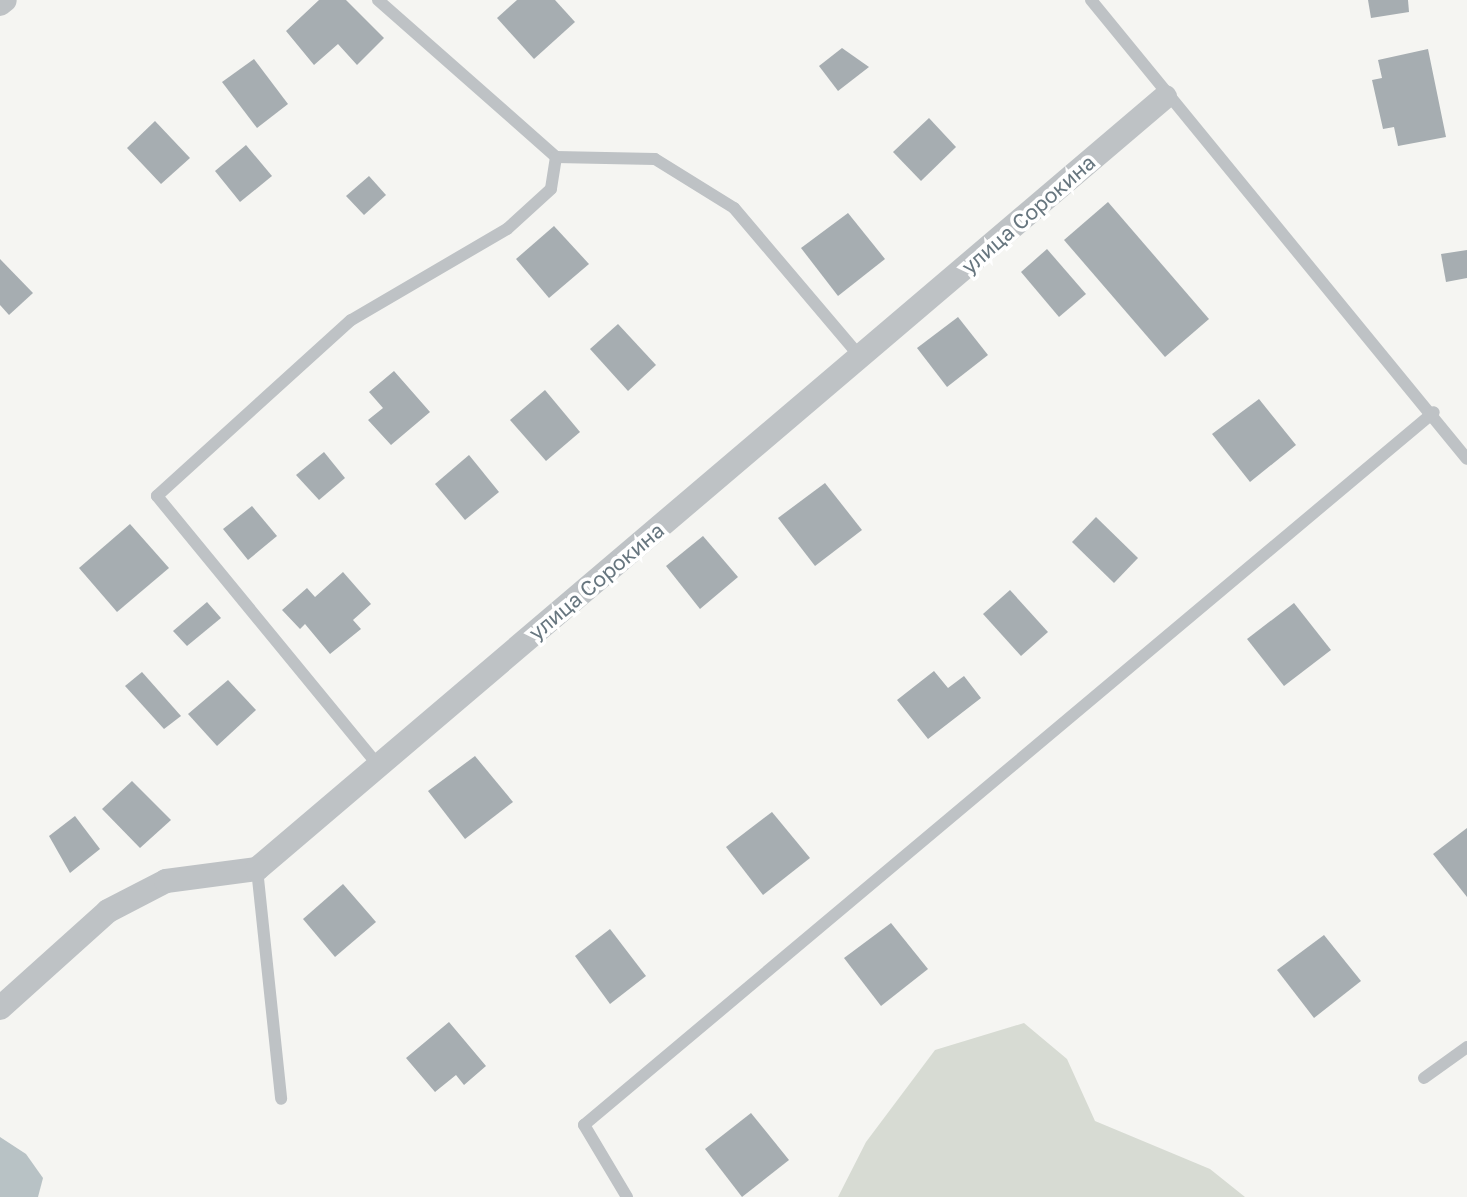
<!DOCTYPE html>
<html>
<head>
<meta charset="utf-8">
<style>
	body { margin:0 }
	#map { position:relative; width:1467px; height:1197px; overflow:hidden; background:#f5f5f2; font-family:"Golos Text",sans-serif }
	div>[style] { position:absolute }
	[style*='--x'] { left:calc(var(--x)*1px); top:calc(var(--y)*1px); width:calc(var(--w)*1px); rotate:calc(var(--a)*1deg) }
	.green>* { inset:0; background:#d7dbd3 }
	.water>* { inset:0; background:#b8c2c5 }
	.building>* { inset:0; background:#a6adb1 }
	.lane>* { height:12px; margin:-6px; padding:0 6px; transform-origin:6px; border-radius:6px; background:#bec2c5 }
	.street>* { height:24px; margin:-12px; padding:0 12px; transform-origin:12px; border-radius:12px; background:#bec2c5 }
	span { translate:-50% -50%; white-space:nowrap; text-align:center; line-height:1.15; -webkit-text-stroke:7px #fff; paint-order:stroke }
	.street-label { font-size:21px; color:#67767f }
</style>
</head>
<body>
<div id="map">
	<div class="green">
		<div style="clip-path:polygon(1024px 1023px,1067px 1059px,1095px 1121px,1210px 1169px,1245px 1197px,838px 1197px,866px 1142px,935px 1050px)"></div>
	</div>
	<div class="water">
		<div style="clip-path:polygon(0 1137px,26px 1154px,43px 1178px,38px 1197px,0 1197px)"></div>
	</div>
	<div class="building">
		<div style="clip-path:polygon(319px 0,346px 0,384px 38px,357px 65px,338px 44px,314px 65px,286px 31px)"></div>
		<div style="clip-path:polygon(517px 0,555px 0,575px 22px,534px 59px,497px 18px)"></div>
		<div style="clip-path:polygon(1368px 0,1408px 0,1409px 12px,1371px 18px)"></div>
		<div style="clip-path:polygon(842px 48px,869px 67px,838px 91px,819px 66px)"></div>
		<div style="clip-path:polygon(1428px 49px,1446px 137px,1398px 146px,1394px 127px,1383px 129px,1372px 80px,1382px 78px,1378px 60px)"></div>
		<div style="clip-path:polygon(254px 59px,288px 104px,257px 128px,222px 82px)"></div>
		<div style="clip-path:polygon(929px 118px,956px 147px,921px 181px,893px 152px)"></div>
		<div style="clip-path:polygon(155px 121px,190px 158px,161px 184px,127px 148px)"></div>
		<div style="clip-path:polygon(246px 145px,272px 176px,240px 202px,215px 171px)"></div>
		<div style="clip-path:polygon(369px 176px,386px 195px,364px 215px,346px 196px)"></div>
		<div style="clip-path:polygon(1108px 202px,1209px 319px,1165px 357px,1064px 240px)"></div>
		<div style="clip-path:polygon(848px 213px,885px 259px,838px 296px,801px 248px)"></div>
		<div style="clip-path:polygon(554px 226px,589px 264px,549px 298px,516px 259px)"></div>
		<div style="clip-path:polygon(1047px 249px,1086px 294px,1059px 317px,1021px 272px)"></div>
		<div style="clip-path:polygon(1467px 250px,1467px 278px,1446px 282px,1441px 254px)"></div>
		<div style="clip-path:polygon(0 259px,33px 293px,9px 315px,0 305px)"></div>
		<div style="clip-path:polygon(958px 317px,988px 355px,947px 387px,917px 348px)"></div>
		<div style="clip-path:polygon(618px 324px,656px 365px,628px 391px,590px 349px)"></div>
		<div style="clip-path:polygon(394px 371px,430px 412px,391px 445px,368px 420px,383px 408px,369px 392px)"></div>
		<div style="clip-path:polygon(545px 390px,580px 432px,546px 461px,510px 420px)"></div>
		<div style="clip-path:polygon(1259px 399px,1296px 445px,1250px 482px,1212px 434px)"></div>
		<div style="clip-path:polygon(324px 452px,345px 478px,319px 500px,296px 475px)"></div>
		<div style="clip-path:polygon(469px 455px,499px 492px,465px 520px,435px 484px)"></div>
		<div style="clip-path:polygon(825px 483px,862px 530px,815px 566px,778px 518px)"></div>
		<div style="clip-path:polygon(252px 506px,277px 536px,248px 560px,223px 529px)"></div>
		<div style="clip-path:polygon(1096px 517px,1138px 558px,1114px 583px,1072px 542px)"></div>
		<div style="clip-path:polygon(130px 524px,169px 568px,117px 612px,79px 568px)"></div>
		<div style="clip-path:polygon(703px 536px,738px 577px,700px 609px,666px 566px)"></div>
		<div style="clip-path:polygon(343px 572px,371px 604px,353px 620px,361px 629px,330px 654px,305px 624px,300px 629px,282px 610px,307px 588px,315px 597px)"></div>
		<div style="clip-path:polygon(1010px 590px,1048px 632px,1021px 656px,983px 614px)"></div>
		<div style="clip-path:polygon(207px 602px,221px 618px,187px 646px,173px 631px)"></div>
		<div style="clip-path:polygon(1294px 603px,1331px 650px,1284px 686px,1247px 639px)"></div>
		<div style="clip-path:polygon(934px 671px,948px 688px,964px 676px,981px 698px,928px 739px,897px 700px)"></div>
		<div style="clip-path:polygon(142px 672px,181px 716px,164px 729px,125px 686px)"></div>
		<div style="clip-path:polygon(228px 680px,256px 710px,217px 746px,188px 714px)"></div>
		<div style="clip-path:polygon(475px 756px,513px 802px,465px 839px,428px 791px)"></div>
		<div style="clip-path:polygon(132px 781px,171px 820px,140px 848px,102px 809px)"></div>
		<div style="clip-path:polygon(772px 812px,810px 858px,763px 895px,726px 847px)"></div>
		<div style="clip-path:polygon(75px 816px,100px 849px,70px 873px,49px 836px)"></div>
		<div style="clip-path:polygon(1467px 828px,1467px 897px,1433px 854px)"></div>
		<div style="clip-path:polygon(343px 884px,376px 922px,335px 957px,303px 919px)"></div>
		<div style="clip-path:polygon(891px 923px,928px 969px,881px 1006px,844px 958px)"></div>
		<div style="clip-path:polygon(610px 929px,646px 976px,610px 1004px,575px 956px)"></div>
		<div style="clip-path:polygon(1324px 935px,1361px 981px,1314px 1018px,1277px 970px)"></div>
		<div style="clip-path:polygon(449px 1022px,486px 1066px,464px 1085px,456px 1075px,435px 1092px,406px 1058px)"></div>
		<div style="clip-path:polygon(751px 1113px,789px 1160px,742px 1197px,705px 1149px)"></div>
	</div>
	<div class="lane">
		<div style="--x:378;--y:0;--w:237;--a:41.4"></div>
		<div style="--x:556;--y:157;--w:32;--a:99"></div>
		<div style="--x:551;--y:189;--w:59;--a:137.7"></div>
		<div style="--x:507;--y:229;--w:181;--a:149.7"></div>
		<div style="--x:351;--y:320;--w:262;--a:137.8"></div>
		<div style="--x:157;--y:496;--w:350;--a:50.6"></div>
		<div style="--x:1091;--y:0;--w:593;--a:50.68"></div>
		<div style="--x:556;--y:157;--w:99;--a:1.2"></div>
		<div style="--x:655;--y:159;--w:93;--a:31.8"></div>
		<div style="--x:734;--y:208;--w:197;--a:49.7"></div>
		<div style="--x:257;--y:869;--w:231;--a:84"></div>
		<div style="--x:1424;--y:1078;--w:53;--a:-35.8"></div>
		<div style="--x:627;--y:1197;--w:84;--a:-120.8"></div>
		<div style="--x:584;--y:1125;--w:1109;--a:-39.99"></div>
	</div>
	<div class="street">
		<div style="--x:0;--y:4;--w:6;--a:-39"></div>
		<div style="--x:0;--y:1008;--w:145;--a:-41.9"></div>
		<div style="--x:108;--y:911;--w:65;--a:-27.3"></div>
		<div style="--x:166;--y:881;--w:92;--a:-7.5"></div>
		<div style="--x:257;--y:869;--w:1192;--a:-40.37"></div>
	</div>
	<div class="street-label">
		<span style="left:1028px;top:214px;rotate:-41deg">улица Сорокина</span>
		<span style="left:596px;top:581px;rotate:-40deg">улица Сорокина</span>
	</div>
</div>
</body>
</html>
